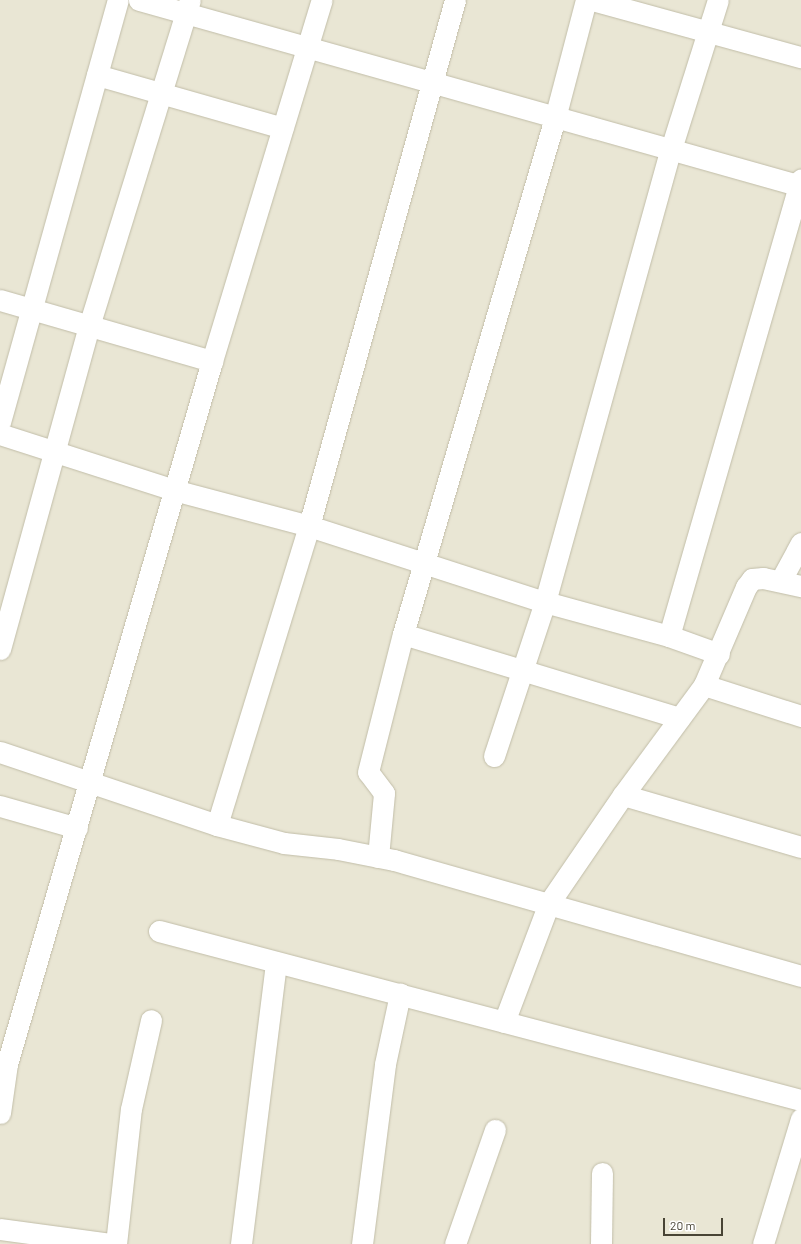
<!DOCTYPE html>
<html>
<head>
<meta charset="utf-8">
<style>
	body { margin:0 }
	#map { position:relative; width:801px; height:1244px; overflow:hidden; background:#f5f3e7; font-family:Barlow,sans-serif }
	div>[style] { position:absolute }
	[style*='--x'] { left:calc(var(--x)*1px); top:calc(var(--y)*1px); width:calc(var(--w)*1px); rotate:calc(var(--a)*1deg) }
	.residential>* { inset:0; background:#e9e6d4 }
	.roads { filter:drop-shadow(0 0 1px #c1bda8) drop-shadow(0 0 1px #c1bda8) }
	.minor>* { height:21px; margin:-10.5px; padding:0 10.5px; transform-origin:10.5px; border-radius:10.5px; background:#fff }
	span { translate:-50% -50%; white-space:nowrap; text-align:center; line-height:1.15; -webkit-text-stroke:3px #fff; paint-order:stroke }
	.scale { position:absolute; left:663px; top:1218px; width:60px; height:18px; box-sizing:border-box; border:2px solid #484435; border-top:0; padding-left:5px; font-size:12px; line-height:14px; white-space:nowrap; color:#484435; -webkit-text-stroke:3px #fff; paint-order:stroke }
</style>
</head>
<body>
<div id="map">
	<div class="residential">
		<div style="clip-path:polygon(0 0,801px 0,801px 1244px,0 1244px)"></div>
	</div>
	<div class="roads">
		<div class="minor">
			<div style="--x:139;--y:0;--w:688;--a:15.69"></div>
			<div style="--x:592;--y:0;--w:217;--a:15.3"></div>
			<div style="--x:97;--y:75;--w:193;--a:15.9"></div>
			<div style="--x:0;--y:300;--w:221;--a:16.1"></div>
			<div style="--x:0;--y:422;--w:438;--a:-74.4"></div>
			<div style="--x:0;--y:434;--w:183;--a:17.8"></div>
			<div style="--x:174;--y:490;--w:140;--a:14.9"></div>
			<div style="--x:309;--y:526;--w:248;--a:17.9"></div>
			<div style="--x:545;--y:602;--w:129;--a:15.3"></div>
			<div style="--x:669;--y:636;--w:53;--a:19.8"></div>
			<div style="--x:781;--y:580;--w:42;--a:-61.6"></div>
			<div style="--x:403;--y:634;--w:289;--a:16.9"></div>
			<div style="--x:669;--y:636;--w:475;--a:-73.9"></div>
			<div style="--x:0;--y:649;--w:335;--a:-74.6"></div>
			<div style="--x:89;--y:326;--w:341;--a:-72.8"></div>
			<div style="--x:704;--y:685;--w:102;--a:17.7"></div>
			<div style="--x:0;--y:752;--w:229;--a:18.6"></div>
			<div style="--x:217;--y:825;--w:69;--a:15"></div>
			<div style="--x:284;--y:843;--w:54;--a:6.3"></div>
			<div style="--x:338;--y:849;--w:57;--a:11.1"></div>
			<div style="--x:394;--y:860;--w:423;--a:15.9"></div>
			<div style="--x:494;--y:756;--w:162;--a:-71.7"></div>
			<div style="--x:545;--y:602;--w:467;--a:-74.5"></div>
			<div style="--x:670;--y:152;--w:159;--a:-72.5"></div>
			<div style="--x:623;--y:795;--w:185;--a:16.3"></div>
			<div style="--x:0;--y:806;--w:80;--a:15.9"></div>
			<div style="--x:217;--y:825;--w:313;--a:-72.9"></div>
			<div style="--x:309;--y:526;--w:546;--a:-74.49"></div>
			<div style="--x:378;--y:857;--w:64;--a:-84.6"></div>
			<div style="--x:384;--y:793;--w:26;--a:-127"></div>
			<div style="--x:368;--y:772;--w:142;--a:-75.8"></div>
			<div style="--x:403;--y:634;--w:538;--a:-73.59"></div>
			<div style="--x:555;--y:118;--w:122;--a:-75.3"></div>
			<div style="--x:159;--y:931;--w:664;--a:14.75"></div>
			<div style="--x:504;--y:1022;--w:127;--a:-69.3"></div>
			<div style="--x:549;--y:903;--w:131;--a:-55.6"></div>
			<div style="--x:623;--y:795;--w:137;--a:-53.6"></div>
			<div style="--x:704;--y:685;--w:107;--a:-66.8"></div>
			<div style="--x:746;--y:587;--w:10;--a:-53"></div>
			<div style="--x:752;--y:579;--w:11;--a:-5"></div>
			<div style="--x:763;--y:578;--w:39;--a:12"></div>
			<div style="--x:0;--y:1113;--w:49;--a:-81.9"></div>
			<div style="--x:7;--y:1064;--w:732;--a:-73.74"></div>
			<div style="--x:212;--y:361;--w:377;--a:-73.1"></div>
			<div style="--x:0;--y:1229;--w:112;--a:7.7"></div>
			<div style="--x:116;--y:1244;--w:136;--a:-83.7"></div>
			<div style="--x:131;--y:1109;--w:91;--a:-77.3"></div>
			<div style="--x:241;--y:1244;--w:283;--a:-82.9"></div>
			<div style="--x:362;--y:1244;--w:181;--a:-82.7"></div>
			<div style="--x:385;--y:1064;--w:72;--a:-77.9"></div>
			<div style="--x:455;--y:1244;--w:121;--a:-70.7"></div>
			<div style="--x:601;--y:1244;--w:71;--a:-89.2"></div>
			<div style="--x:763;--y:1244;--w:131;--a:-73.1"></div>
		</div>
	</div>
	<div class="scale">20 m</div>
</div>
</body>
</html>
